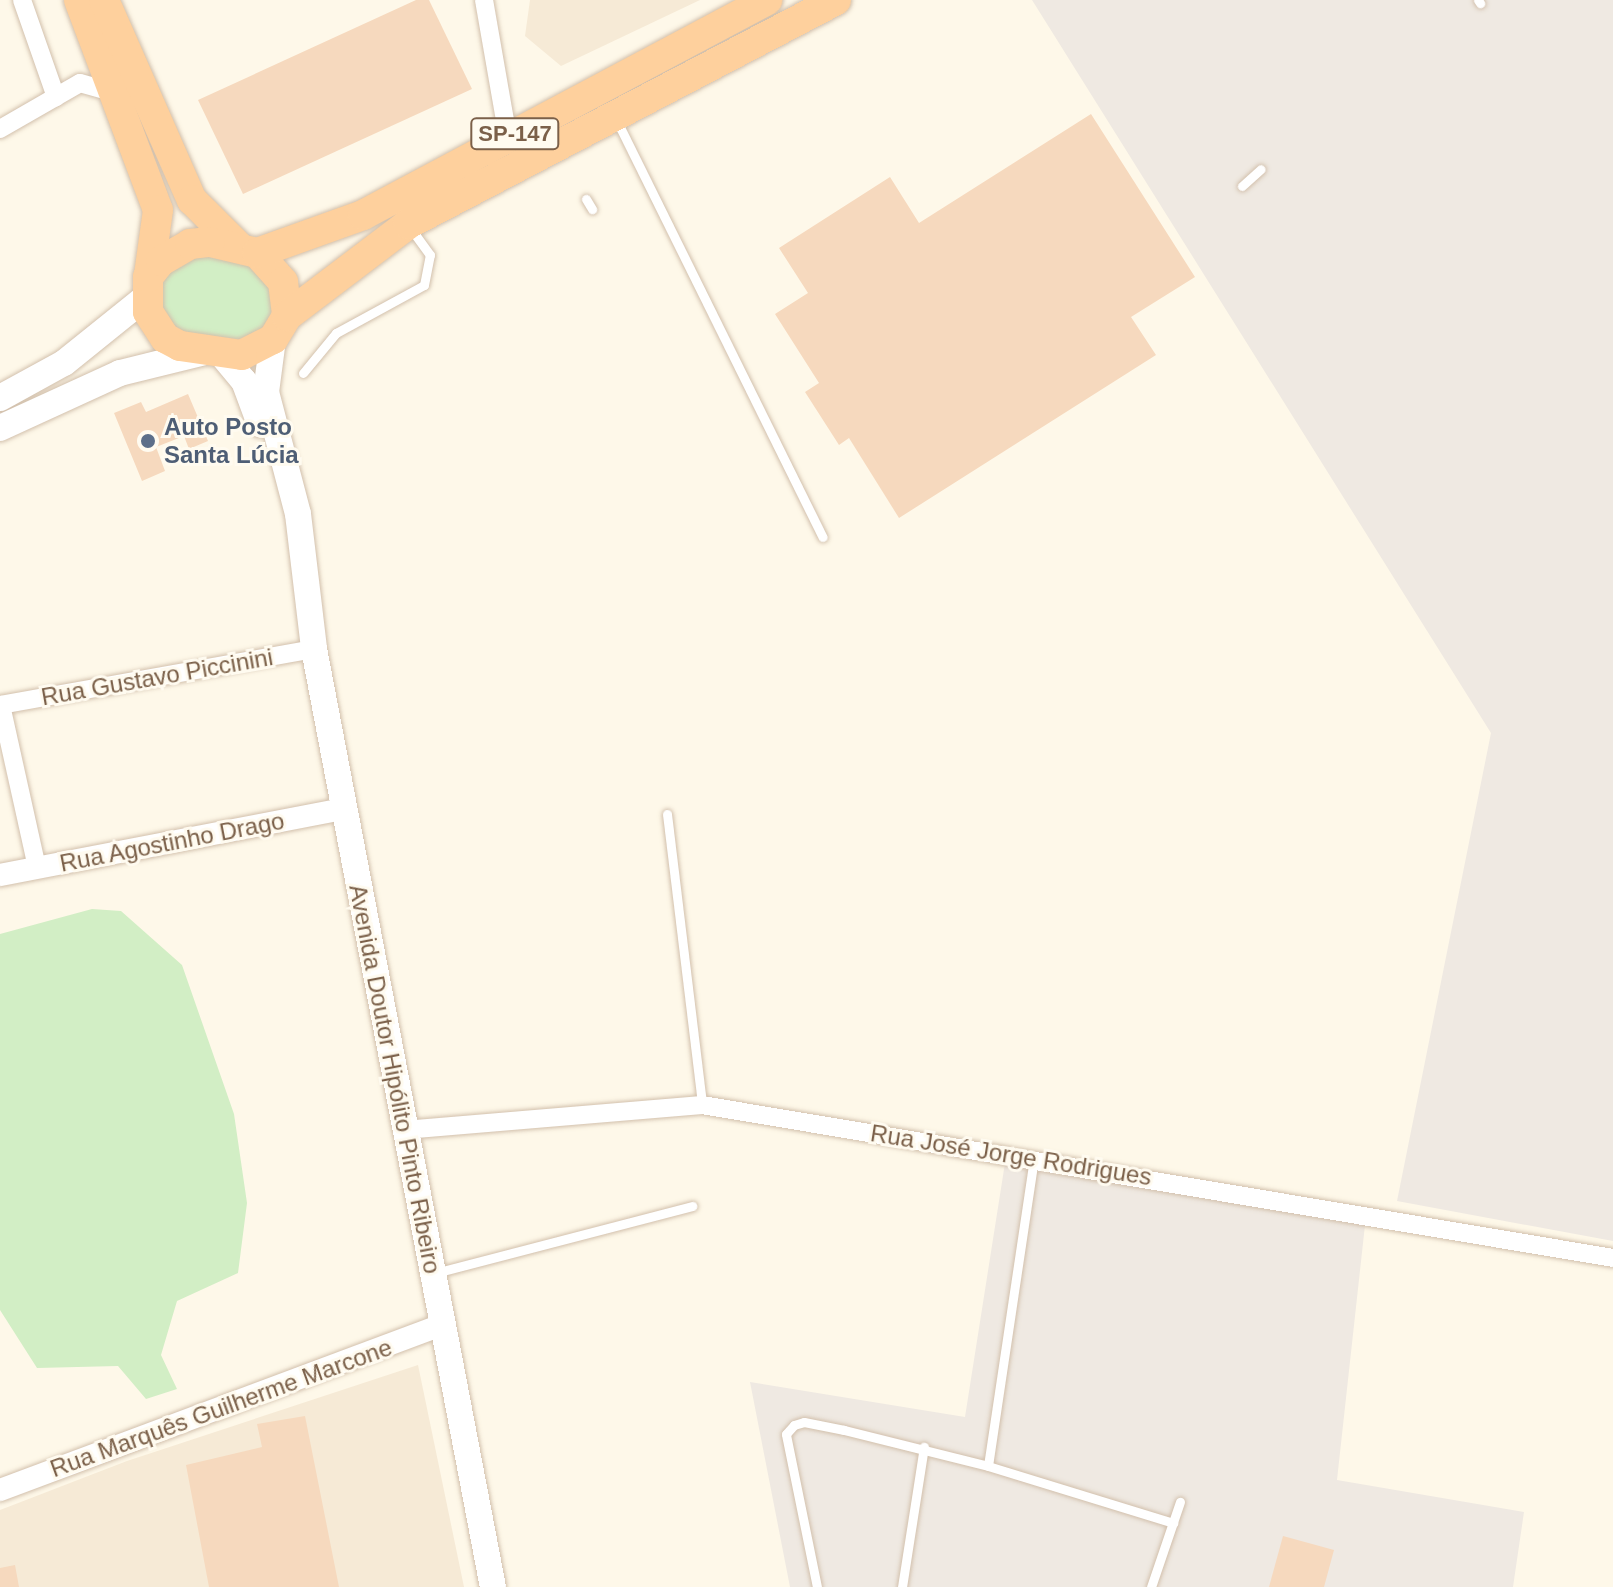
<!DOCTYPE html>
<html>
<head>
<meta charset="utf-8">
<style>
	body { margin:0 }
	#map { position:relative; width:1613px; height:1587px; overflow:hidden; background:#fef8e9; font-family:Arial,sans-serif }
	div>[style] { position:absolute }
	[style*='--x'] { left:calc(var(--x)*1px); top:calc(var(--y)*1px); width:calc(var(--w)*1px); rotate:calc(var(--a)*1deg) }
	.residential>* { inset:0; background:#f6ead6 }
	.industrial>* { inset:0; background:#efe9e2 }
	.green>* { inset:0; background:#d2eec5 }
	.building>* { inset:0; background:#f6d9be }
	.roads { filter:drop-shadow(0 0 2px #d2c0ac) drop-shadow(0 0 2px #d2c0ac) }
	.service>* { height:9px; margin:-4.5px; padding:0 4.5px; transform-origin:4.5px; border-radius:4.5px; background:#fff }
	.minor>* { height:18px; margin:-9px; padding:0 9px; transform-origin:9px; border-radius:9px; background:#fff }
	.tertiary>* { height:22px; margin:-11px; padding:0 11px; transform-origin:11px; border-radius:11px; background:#fff }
	.secondary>* { height:26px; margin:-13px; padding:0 13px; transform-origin:13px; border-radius:13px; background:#fff }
	.trunk>* { height:30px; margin:-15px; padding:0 15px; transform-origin:15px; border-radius:15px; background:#fed09d }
	.dots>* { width:22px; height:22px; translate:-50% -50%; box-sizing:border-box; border:4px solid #fffbf0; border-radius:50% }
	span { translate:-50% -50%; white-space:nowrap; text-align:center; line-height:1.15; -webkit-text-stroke:6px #fffbf0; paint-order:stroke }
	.shield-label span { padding:2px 6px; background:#fffbf0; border:2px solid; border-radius:6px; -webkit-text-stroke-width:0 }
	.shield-label { font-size:22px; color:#7b6049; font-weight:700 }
	.service-label { font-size:24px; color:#4e5e75; font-weight:700 }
	.left { translate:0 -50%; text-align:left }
	.street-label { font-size:24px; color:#7b6049 }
</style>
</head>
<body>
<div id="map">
	<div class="residential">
		<div style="clip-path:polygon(530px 0,700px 0,561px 66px,525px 36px)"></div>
		<div style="clip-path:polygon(418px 1365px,464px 1587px,0 1587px,0 1510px,127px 1461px)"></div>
	</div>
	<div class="industrial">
		<div style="clip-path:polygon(1032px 0,1613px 0,1613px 1241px,1397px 1201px,1491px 733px)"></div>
		<div style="clip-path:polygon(1005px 1163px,1365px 1225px,1337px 1480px,1524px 1512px,1513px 1587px,790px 1587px,750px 1382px,965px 1417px)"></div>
	</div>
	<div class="green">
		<div style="clip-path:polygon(199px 255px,250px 264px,272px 290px,275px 308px,269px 324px,237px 345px,188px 337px,172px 328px,160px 312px,159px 281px,168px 267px)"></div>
		<div style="clip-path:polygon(92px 909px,121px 911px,182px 965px,234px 1114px,247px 1203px,238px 1273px,177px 1301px,161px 1355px,177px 1389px,146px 1399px,118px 1366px,37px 1368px,0 1310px,0 934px)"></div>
	</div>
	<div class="building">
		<div style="clip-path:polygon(416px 0,429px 0,472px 89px,243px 194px,198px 100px)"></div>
		<div style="clip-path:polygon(1091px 114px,1195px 277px,1131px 317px,1156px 355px,899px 518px,849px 438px,839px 445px,805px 392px,819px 383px,775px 314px,808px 293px,779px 248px,890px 177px,919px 223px)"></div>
		<div style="clip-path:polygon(188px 394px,208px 441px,189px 449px,184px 436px,156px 447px,165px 471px,142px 481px,114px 413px,141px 402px,146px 412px)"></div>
		<div style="clip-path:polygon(305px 1416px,339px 1587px,209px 1587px,186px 1465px,262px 1447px,257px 1424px)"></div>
		<div style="clip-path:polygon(1283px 1536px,1334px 1550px,1324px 1587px,1269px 1587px)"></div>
		<div style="clip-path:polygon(15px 1565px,19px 1587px,0 1587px,0 1568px)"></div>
	</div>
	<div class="roads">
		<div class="service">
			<div style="--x:1478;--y:0;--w:4;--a:56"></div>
			<div style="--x:617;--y:121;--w:464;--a:63.7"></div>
			<div style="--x:1242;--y:186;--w:25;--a:-42"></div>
			<div style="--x:586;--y:199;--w:12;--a:59"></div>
			<div style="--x:303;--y:373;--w:52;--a:-50.5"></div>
			<div style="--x:336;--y:333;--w:100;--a:-28.6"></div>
			<div style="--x:424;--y:285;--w:31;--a:-79"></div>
			<div style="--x:430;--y:255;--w:34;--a:-126"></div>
			<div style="--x:667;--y:814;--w:293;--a:83.1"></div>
			<div style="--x:1034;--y:1158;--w:311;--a:98.5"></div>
			<div style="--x:988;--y:1466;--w:194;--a:17.1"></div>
			<div style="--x:435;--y:1273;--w:266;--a:-14.6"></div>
			<div style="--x:817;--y:1587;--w:156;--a:-101.5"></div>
			<div style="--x:786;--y:1434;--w:12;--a:-48"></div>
			<div style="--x:794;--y:1425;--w:10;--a:-17"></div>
			<div style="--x:804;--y:1422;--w:41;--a:11.3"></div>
			<div style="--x:844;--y:1430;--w:148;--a:14"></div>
			<div style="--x:902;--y:1587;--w:142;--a:-81.1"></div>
			<div style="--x:1151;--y:1587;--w:90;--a:-71.2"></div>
		</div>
		<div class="minor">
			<div style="--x:22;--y:0;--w:103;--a:70.7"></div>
			<div style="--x:484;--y:0;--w:140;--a:80.1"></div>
			<div style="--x:0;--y:129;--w:92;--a:-29.9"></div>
			<div style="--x:80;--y:83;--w:36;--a:16"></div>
			<div style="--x:0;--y:705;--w:319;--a:-10.1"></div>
			<div style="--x:1;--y:705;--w:167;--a:77.5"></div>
			<div style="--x:404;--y:1130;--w:299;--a:-4.8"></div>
			<div style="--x:702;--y:1105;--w:924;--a:9.53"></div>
		</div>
		<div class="tertiary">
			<div style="--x:0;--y:875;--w:350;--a:-10.9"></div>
			<div style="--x:0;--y:1490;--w:471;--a:-20.5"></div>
		</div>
		<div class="secondary">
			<div style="--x:273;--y:339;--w:53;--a:97.5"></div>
			<div style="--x:266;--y:392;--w:126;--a:75.3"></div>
			<div style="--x:298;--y:514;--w:136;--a:83.2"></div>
			<div style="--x:314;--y:649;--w:955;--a:79.2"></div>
			<div style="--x:222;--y:355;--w:34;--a:50"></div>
			<div style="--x:244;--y:381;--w:46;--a:69.6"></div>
			<div style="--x:0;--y:398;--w:73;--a:-28.7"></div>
			<div style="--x:64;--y:363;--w:105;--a:-38.8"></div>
			<div style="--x:0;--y:428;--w:132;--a:-24.6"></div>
			<div style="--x:120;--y:373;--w:88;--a:-13.9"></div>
		</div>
		<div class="trunk">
			<div style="--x:79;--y:0;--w:224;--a:69.4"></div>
			<div style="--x:158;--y:210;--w:66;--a:97.9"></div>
			<div style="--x:104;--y:0;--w:219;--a:66.3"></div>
			<div style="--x:192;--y:200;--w:65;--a:45"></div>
			<div style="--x:210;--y:242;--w:48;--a:13.2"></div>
			<div style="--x:257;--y:253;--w:39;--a:48"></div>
			<div style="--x:283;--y:282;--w:34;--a:83"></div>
			<div style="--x:287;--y:316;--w:27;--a:121"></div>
			<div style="--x:273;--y:339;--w:35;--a:153"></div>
			<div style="--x:242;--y:355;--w:63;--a:-171.7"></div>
			<div style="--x:180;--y:346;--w:17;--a:-152"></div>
			<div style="--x:165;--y:338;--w:31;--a:-123"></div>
			<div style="--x:148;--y:312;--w:35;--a:-90"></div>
			<div style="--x:148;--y:277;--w:21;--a:-51"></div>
			<div style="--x:161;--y:261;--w:34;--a:-30"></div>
			<div style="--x:190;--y:244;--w:20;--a:-6"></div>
			<div style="--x:257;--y:253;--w:113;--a:-19.7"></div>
			<div style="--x:363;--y:215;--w:458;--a:-28"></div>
			<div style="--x:287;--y:316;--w:152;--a:-37.2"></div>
			<div style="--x:408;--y:224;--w:483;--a:-27.6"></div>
		</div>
	</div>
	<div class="dots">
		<div style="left:148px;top:441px;background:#5c6f8a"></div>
	</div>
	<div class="shield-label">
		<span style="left:515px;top:134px">SP-147</span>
	</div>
	<div class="service-label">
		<span class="left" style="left:164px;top:441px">Auto Posto<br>Santa Lúcia</span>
	</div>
	<div class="street-label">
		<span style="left:157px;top:677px;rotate:-10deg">Rua Gustavo Piccinini</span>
		<span style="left:172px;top:842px;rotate:-11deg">Rua Agostinho Drago</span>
		<span style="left:395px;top:1079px;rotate:79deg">Avenida Doutor Hipólito Pinto Ribeiro</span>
		<span style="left:1011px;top:1155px;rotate:9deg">Rua José Jorge Rodrigues</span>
		<span style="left:221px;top:1408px;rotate:-20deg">Rua Marquês Guilherme Marcone</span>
	</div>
</div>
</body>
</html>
